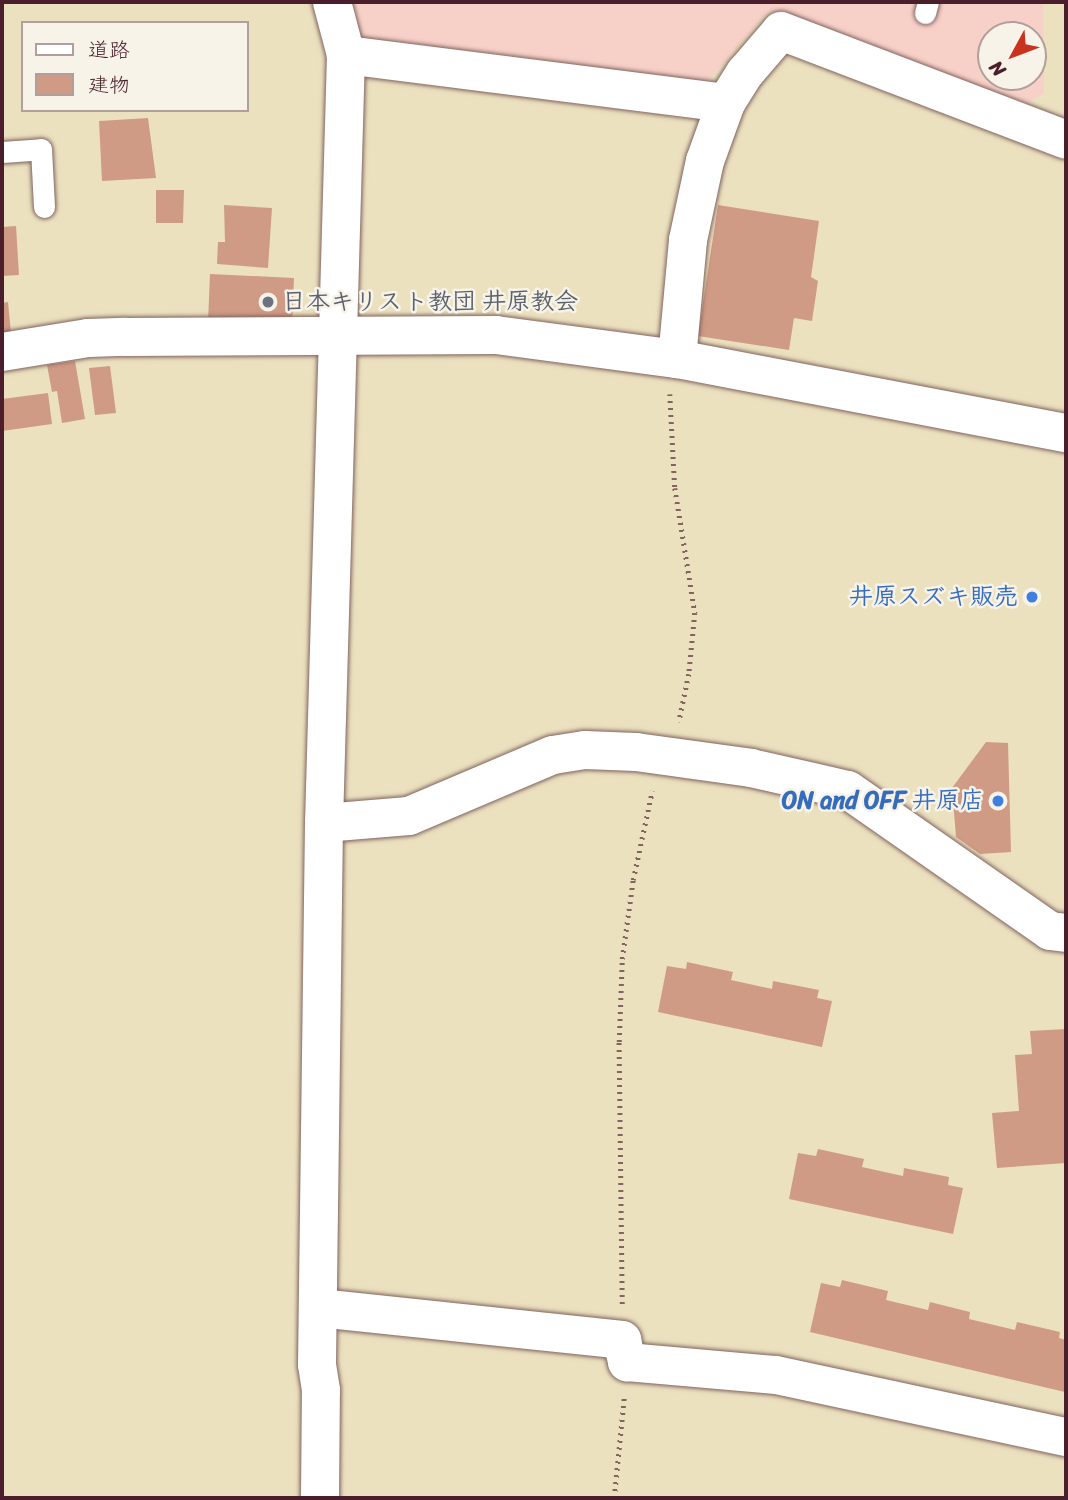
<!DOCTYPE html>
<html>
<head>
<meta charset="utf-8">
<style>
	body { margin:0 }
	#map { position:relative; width:1068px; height:1500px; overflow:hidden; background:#ebe1bf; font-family:Sriracha,"Klee One",sans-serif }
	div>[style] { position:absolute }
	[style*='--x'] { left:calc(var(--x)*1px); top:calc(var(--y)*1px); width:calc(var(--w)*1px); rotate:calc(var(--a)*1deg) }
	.built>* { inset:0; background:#f7d1c8 }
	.building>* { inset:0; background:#d09b85 }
	.path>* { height:4.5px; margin-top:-2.25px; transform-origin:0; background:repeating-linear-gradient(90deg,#82635f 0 2px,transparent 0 7px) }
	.roads { filter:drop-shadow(0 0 2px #82635f) drop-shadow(0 0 2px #82635f) }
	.lane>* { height:21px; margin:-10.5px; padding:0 10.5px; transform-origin:10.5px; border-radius:10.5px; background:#fff }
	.street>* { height:38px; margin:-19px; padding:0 19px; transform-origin:19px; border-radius:19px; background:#fff }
	.dots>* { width:19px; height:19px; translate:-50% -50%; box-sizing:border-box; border:4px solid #f7f3e8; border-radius:50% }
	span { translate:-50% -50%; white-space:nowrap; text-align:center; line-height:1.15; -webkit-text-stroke:5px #f7f3e8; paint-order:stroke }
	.worship-label { font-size:24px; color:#5b616d; font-weight:700 }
	.left { translate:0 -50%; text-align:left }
	.shop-label { font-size:24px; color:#366cbe; font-weight:700 }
	.right { translate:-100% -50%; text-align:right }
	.frame { position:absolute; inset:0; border:4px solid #4a1f2b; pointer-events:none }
	.legend { position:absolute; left:21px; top:21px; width:228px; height:91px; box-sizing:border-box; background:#f7f3e8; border:2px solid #b29e9c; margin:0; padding:9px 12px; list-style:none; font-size:21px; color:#4a1f2b }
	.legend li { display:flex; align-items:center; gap:14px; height:35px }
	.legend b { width:35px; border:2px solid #b29e9c }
	.north { position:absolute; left:977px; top:21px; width:70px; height:70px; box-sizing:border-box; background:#f7f3e8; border:2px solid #b29e9c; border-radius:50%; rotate:229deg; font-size:19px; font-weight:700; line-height:28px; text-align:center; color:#4a1f2b }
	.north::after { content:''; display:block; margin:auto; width:24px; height:32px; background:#c8321e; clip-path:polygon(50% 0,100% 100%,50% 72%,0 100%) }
</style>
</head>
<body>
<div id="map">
	<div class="built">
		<div style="clip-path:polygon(evenodd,355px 2px,1043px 2px,1044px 93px,1021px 108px,768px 11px,707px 82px,361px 41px,355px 2px,991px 35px,1033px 35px,1033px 77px,991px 77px,991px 35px)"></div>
	</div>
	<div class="building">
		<div style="clip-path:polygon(148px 118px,156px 178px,102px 181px,99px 121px)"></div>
		<div style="clip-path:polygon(156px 190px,184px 190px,183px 223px,156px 223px)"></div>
		<div style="clip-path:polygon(224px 205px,272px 208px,268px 268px,217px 264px,218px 242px,225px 242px)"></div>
		<div style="clip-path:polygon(718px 205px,819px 221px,811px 277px,818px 281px,812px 321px,794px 318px,789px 350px,698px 336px)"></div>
		<div style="clip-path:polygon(16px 226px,19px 275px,2px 276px,2px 227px)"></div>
		<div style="clip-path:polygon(210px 274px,294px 278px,292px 326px,208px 322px)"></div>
		<div style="clip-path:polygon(8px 302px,11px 333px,2px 334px,2px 303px)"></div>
		<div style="clip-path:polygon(75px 361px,85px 419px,62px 423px,57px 391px,52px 392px,47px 365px)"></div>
		<div style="clip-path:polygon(110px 366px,116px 413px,95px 415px,89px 368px)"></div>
		<div style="clip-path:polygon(48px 393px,52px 424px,2px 431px,2px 399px)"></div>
		<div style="clip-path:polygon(986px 742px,1008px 743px,1011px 852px,980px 854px,956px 837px,952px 788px)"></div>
		<div style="clip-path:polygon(687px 962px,733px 972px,731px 980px,772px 989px,773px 981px,819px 990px,817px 998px,832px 1001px,822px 1047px,658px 1012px,667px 966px,686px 969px)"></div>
		<div style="clip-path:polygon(1066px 1029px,1066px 1163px,997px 1168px,992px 1113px,1019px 1111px,1015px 1055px,1032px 1054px,1030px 1031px)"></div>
		<div style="clip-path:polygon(818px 1149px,864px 1159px,862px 1167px,903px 1176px,904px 1168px,949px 1177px,948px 1185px,963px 1188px,953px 1234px,789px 1199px,798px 1153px,816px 1156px)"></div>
		<div style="clip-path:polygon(842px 1280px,888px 1291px,886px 1300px,928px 1310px,930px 1302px,970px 1312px,969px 1319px,1015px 1330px,1017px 1322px,1060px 1332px,1059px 1338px,1066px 1340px,1065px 1392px,810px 1332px,821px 1283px,840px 1287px)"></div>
	</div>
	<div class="path">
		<div style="--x:670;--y:394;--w:94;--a:87"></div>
		<div style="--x:675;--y:488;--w:127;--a:80.9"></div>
		<div style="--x:695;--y:613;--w:61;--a:95.6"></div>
		<div style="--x:689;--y:674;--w:49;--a:101.8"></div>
		<div style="--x:622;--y:1304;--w:262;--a:-90.7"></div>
		<div style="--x:619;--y:1042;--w:83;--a:-87.9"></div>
		<div style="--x:622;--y:959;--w:80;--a:-82.1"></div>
		<div style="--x:633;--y:880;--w:91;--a:-77.9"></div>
		<div style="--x:614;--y:1498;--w:100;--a:-84.3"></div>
	</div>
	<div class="roads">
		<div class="lane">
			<div style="--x:925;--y:13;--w:11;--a:-75"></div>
			<div style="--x:2;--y:152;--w:39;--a:-4"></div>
			<div style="--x:41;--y:149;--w:58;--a:87"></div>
		</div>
		<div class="street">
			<div style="--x:346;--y:55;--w:383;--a:7.2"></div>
			<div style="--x:2;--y:352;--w:87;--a:-9.2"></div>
			<div style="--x:88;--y:338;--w:37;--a:-2"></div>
			<div style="--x:125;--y:337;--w:371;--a:-0.3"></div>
			<div style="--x:496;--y:335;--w:183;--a:7.6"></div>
			<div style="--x:677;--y:359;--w:396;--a:10.8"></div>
			<div style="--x:677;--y:359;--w:120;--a:-84.7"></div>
			<div style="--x:688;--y:240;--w:81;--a:-77.9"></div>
			<div style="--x:705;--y:161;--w:62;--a:-70.1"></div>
			<div style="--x:726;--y:103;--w:36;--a:-58"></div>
			<div style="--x:745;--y:73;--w:55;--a:-49.4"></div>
			<div style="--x:781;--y:31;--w:305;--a:20.9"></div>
			<div style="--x:324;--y:823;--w:85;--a:-4.7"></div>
			<div style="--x:409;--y:816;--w:156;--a:-23"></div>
			<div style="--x:553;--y:755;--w:32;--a:-9"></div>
			<div style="--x:585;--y:750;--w:51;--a:2.2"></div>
			<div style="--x:636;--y:752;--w:116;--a:7.9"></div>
			<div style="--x:751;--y:768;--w:99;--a:12.8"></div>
			<div style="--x:848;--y:790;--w:246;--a:34.9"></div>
			<div style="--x:1050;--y:931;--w:16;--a:7"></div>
			<div style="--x:319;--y:1308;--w:305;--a:6"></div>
			<div style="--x:622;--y:1340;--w:23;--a:77"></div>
			<div style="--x:627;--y:1362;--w:150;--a:5"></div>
			<div style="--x:776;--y:1375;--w:297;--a:12.1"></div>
			<div style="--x:320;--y:1498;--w:108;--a:-89.5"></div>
			<div style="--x:321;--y:1390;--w:26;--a:-99"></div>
			<div style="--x:317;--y:1364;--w:541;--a:-89.26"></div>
			<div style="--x:324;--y:823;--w:768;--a:-88.36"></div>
			<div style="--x:346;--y:55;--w:55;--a:-104.8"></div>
		</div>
	</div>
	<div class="dots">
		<div style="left:268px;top:302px;background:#6b7280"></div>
		<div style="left:1032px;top:597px;background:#3f7fe0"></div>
		<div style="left:998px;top:801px;background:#3f7fe0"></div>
	</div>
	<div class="worship-label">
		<span class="left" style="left:282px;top:302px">日本キリスト教団 井原教会</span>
	</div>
	<div class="shop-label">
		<span class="right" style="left:1018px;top:597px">井原スズキ販売</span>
		<span class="right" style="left:984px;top:801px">ON and OFF 井原店</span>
	</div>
	<div class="frame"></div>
	<ul class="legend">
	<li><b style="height:9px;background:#fff"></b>道路</li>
	<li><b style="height:19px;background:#d09b85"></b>建物</li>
	</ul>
	<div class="north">N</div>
</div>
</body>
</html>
